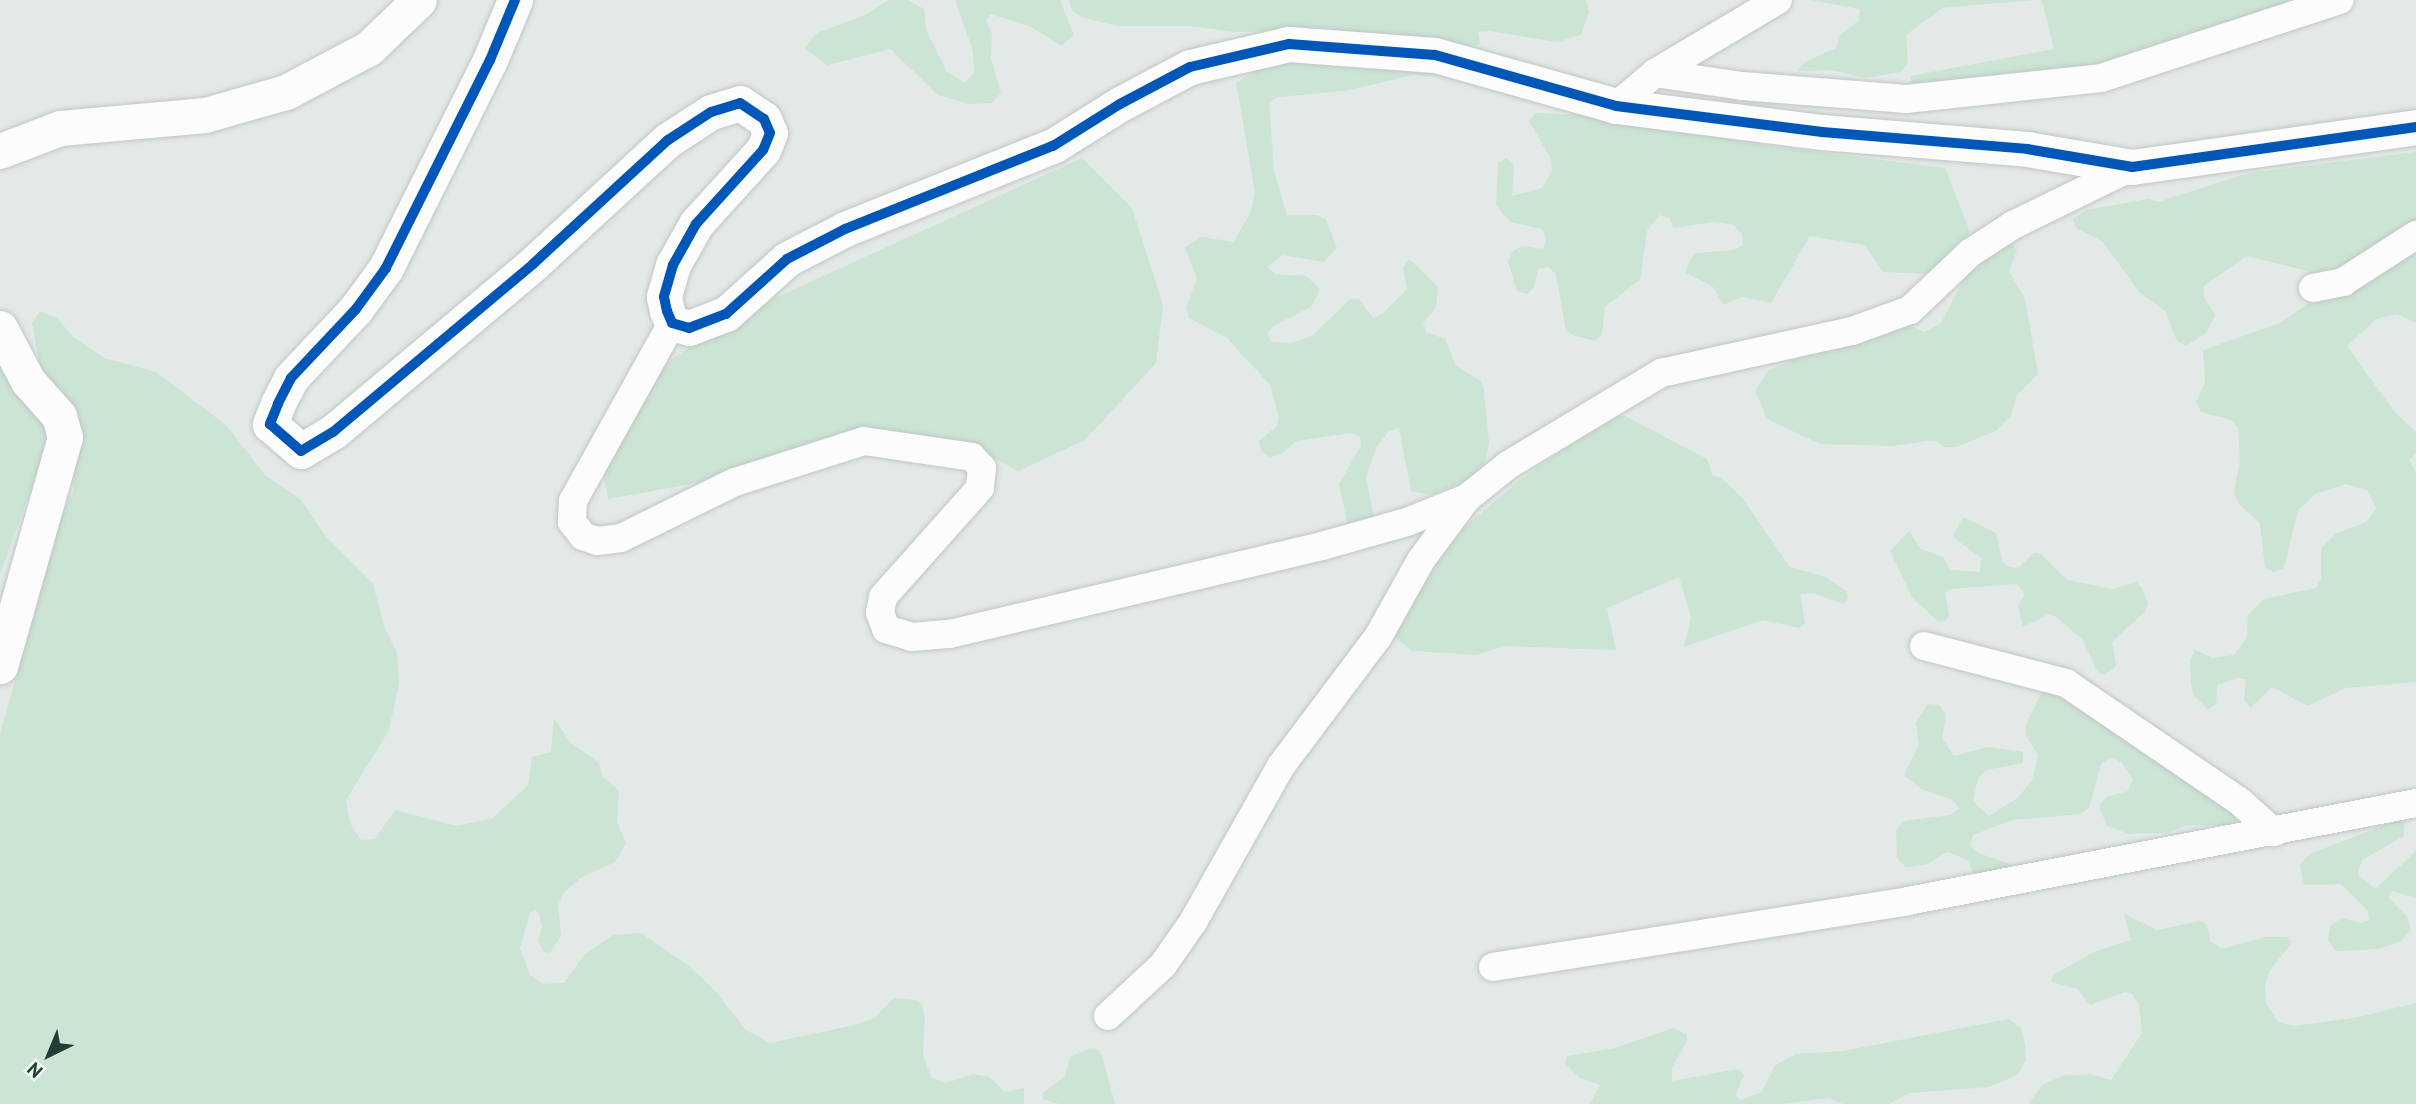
<!DOCTYPE html>
<html>
<head>
<meta charset="utf-8">
<style>
	body { margin:0 }
	#map { position:relative; width:2416px; height:1104px; overflow:hidden; background:#e3e9e7; font-family:"PT Sans",sans-serif }
	div>[style] { position:absolute }
	[style*='--x'] { left:calc(var(--x)*1px); top:calc(var(--y)*1px); width:calc(var(--w)*1px); rotate:calc(var(--a)*1deg) }
	.green>* { inset:0; background:#cbe4d4 }
	.roads { filter:drop-shadow(0 0 2px #c0c6c4) drop-shadow(0 0 2px #c0c6c4) }
	.minor>* { height:28px; margin:-14px; padding:0 14px; transform-origin:14px; border-radius:14px; background:#fbfcfb }
	.tertiary>* { height:35px; margin:-17.5px; padding:0 17.5px; transform-origin:17.5px; border-radius:17.5px; background:#fbfcfb }
	.cycleway>* { height:10px; margin:-5px; padding:0 5px; transform-origin:5px; border-radius:5px; background:#0057b8 }
	span { translate:-50% -50%; white-space:nowrap; text-align:center; line-height:1.15; -webkit-text-stroke:5px #f1f9f5; paint-order:stroke }
	.north { position:absolute; left:14px; top:1020px; width:70px; height:70px; -webkit-text-stroke:5px #f1f9f5; paint-order:stroke; rotate:223deg; font-size:19px; font-weight:700; line-height:28px; text-align:center; color:#1f3e38 }
	.north::after { content:''; display:block; margin:auto; width:24px; height:32px; background:#1f3e38; clip-path:polygon(50% 0,100% 100%,50% 72%,0 100%) }
</style>
</head>
<body>
<div id="map">
	<div class="green">
		<div style="clip-path:polygon(889px 0,908px 0,924px 9px,926px 30px,947px 72px,965px 83px,974px 73px,973px 51px,955px 0,1060px 0,1074px 35px,1062px 46px,1029px 26px,990px 14px,986px 20px,992px 35px,991px 58px,1001px 93px,991px 103px,969px 104px,938px 95px,890px 49px,827px 65px,804px 48px,817px 33px,865px 15px)"></div>
		<div style="clip-path:polygon(1069px 0,1586px 0,1589px 12px,1581px 35px,1557px 42px,1490px 31px,1478px 32px,1480px 44px,1468px 47px,1389px 41px,1331px 28px,1236px 32px,1190px 26px,1117px 26px,1081px 17px,1072px 11px)"></div>
		<div style="clip-path:polygon(1811px 0,2034px 0,1942px 8px,1906px 35px,1908px 62px,1901px 72px,1866px 78px,1832px 70px,1797px 71px,1806px 61px,1836px 48px,1840px 36px,1859px 20px,1860px 9px)"></div>
		<div style="clip-path:polygon(2042px 0,2300px 0,2098px 66px,1913px 89px,1910px 76px,2054px 49px)"></div>
		<div style="clip-path:polygon(1294px 63px,1357px 68px,1422px 65px,1478px 81px,1489px 88px,1446px 76px,1413px 75px,1345px 91px,1278px 97px,1269px 102px,1274px 171px,1287px 215px,1317px 215px,1326px 220px,1337px 248px,1323px 262px,1283px 255px,1267px 267px,1275px 274px,1306px 276px,1320px 289px,1311px 307px,1273px 326px,1267px 333px,1271px 342px,1291px 343px,1312px 336px,1350px 299px,1360px 300px,1373px 318px,1383px 313px,1407px 289px,1403px 268px,1409px 259px,1438px 287px,1436px 307px,1423px 323px,1426px 332px,1445px 339px,1456px 366px,1481px 381px,1484px 391px,1489px 443px,1485px 463px,1471px 478px,1432px 495px,1411px 491px,1399px 428px,1389px 431px,1376px 448px,1366px 477px,1374px 518px,1348px 526px,1339px 484px,1361px 446px,1360px 436px,1350px 433px,1296px 441px,1280px 455px,1269px 457px,1261px 451px,1259px 441px,1276px 427px,1279px 418px,1270px 385px,1227px 338px,1189px 318px,1186px 308px,1197px 279px,1185px 247px,1202px 237px,1233px 242px,1250px 214px,1255px 192px,1236px 83px,1262px 66px)"></div>
		<div style="clip-path:polygon(1536px 113px,1610px 116px,1763px 145px,1945px 168px,1970px 232px,1929px 274px,1883px 272px,1865px 245px,1810px 236px,1771px 303px,1742px 297px,1724px 305px,1713px 287px,1685px 272px,1694px 253px,1734px 250px,1743px 245px,1742px 234px,1734px 225px,1714px 222px,1673px 228px,1670px 218px,1659px 215px,1647px 231px,1640px 280px,1605px 306px,1602px 334px,1595px 341px,1575px 336px,1566px 331px,1556px 275px,1549px 267px,1538px 269px,1534px 287px,1527px 294px,1517px 291px,1508px 261px,1513px 251px,1522px 246px,1543px 249px,1546px 239px,1542px 229px,1510px 222px,1496px 205px,1498px 163px,1507px 158px,1514px 166px,1512px 196px,1542px 188px,1552px 170px,1551px 159px,1529px 121px)"></div>
		<div style="clip-path:polygon(2416px 152px,2416px 323px,2397px 314px,2376px 319px,2347px 346px,2393px 410px,2416px 432px,2416px 453px,2409px 460px,2416px 473px,2416px 682px,2345px 688px,2308px 706px,2272px 687px,2250px 708px,2244px 700px,2246px 679px,2237px 678px,2217px 685px,2216px 704px,2208px 710px,2193px 694px,2191px 682px,2190px 660px,2195px 650px,2213px 658px,2234px 655px,2247px 637px,2248px 615px,2264px 599px,2316px 588px,2321px 579px,2321px 548px,2337px 533px,2366px 522px,2376px 508px,2367px 490px,2346px 484px,2315px 494px,2298px 510px,2284px 568px,2274px 572px,2265px 568px,2260px 523px,2238px 503px,2234px 493px,2240px 460px,2238px 428px,2231px 420px,2201px 412px,2196px 402px,2205px 382px,2203px 350px,2280px 323px,2365px 263px,2315px 273px,2246px 256px,2204px 286px,2204px 297px,2215px 315px,2206px 333px,2186px 346px,2177px 341px,2165px 311px,2139px 292px,2103px 242px,2076px 228px,2073px 219px,2086px 210px,2148px 199px,2158px 202px,2248px 173px)"></div>
		<div style="clip-path:polygon(1082px 158px,1132px 208px,1163px 305px,1156px 363px,1085px 440px,1018px 471px,962px 440px,871px 431px,751px 473px,608px 499px,599px 451px,669px 361px,742px 313px)"></div>
		<div style="clip-path:polygon(2011px 241px,2017px 250px,2009px 271px,2025px 299px,2038px 374px,2017px 395px,2011px 416px,1996px 431px,1956px 447px,1945px 447px,1934px 440px,1893px 446px,1820px 444px,1767px 419px,1755px 390px,1769px 370px,1807px 354px,1910px 325px,1924px 332px,1941px 323px,1971px 266px)"></div>
		<div style="clip-path:polygon(40px 311px,58px 319px,73px 337px,104px 358px,156px 372px,226px 425px,265px 475px,301px 500px,327px 538px,373px 584px,384px 626px,397px 653px,399px 683px,389px 730px,346px 800px,350px 823px,361px 840px,375px 839px,395px 810px,457px 826px,493px 818px,528px 785px,532px 757px,551px 752px,554px 718px,570px 742px,599px 763px,603px 777px,619px 791px,617px 822px,626px 843px,615px 862px,582px 877px,564px 892px,558px 905px,561px 936px,550px 953px,544px 952px,538px 940px,542px 927px,539px 914px,535px 909px,530px 913px,520px 948px,530px 975px,543px 984px,564px 983px,584px 955px,613px 935px,641px 933px,688px 965px,716px 992px,746px 1030px,770px 1043px,855px 1025px,875px 1018px,894px 998px,915px 1000px,922px 1004px,925px 1019px,923px 1056px,932px 1078px,946px 1083px,973px 1074px,989px 1077px,1005px 1092px,1024px 1088px,1024px 1104px,0 1104px,0 734px,61px 517px,73px 492px,79px 417px,40px 367px,32px 323px)"></div>
		<div style="clip-path:polygon(0 360px,35px 402px,47px 433px,42px 458px,0 575px)"></div>
		<div style="clip-path:polygon(1625px 416px,1707px 459px,1713px 476px,1720px 477px,1743px 499px,1790px 567px,1826px 577px,1846px 591px,1848px 598px,1843px 604px,1813px 593px,1800px 594px,1805px 624px,1799px 628px,1763px 620px,1684px 647px,1691px 617px,1679px 577px,1607px 608px,1616px 650px,1504px 646px,1476px 655px,1412px 651px,1394px 636px,1437px 551px,1522px 478px,1611px 417px)"></div>
		<div style="clip-path:polygon(1963px 517px,1996px 533px,2003px 562px,2010px 567px,2018px 568px,2034px 553px,2041px 554px,2067px 580px,2113px 589px,2136px 582px,2142px 588px,2148px 603px,2145px 611px,2112px 642px,2116px 666px,2105px 675px,2098px 673px,2082px 639px,2056px 617px,2049px 614px,2023px 627px,2018px 606px,2025px 594px,2017px 584px,1951px 589px,1945px 593px,1949px 615px,1945px 621px,1938px 622px,1912px 597px,1890px 551px,1909px 531px,1921px 549px,1943px 557px,1951px 570px,1980px 572px,1981px 558px,1953px 537px)"></div>
		<div style="clip-path:polygon(2052px 691px,2076px 699px,2237px 815px,2233px 826px,2188px 825px,2167px 833px,2129px 834px,2107px 826px,2099px 806px,2106px 797px,2128px 791px,2133px 780px,2121px 762px,2111px 757px,2101px 764px,2089px 808px,2080px 814px,2012px 820px,1973px 835px,1970px 846px,1978px 853px,2011px 864px,2010px 876px,1976px 881px,1968px 860px,1947px 852px,1928px 864px,1906px 867px,1897px 858px,1896px 830px,1904px 821px,1950px 815px,1959px 809px,1953px 800px,1921px 789px,1904px 775px,1919px 745px,1916px 723px,1928px 704px,1939px 705px,1946px 714px,1942px 738px,1954px 756px,1988px 747px,2023px 752px,2023px 763px,1986px 770px,1978px 778px,1973px 801px,1989px 816px,2019px 797px,2033px 778px,2038px 755px,2026px 736px,2026px 725px,2041px 693px)"></div>
		<div style="clip-path:polygon(2397px 820px,2404px 822px,2404px 836px,2362px 860px,2358px 874px,2375px 889px,2416px 851px,2416px 898px,2392px 891px,2388px 897px,2407px 916px,2411px 930px,2401px 941px,2379px 949px,2336px 951px,2328px 940px,2330px 926px,2341px 918px,2362px 923px,2369px 920px,2368px 911px,2341px 884px,2304px 885px,2300px 865px,2310px 854px)"></div>
		<div style="clip-path:polygon(2124px 914px,2157px 930px,2201px 921px,2207px 925px,2210px 941px,2222px 949px,2265px 937px,2287px 937px,2292px 942px,2269px 972px,2265px 986px,2266px 1003px,2278px 1022px,2294px 1026px,2359px 1017px,2416px 1003px,2416px 1104px,2028px 1104px,2042px 1085px,2062px 1076px,2091px 1074px,2111px 1080px,2142px 1033px,2139px 1005px,2132px 994px,2125px 992px,2090px 1005px,2078px 989px,2051px 982px,2053px 975px,2096px 951px,2131px 940px)"></div>
		<div style="clip-path:polygon(2009px 1019px,2021px 1028px,2025px 1045px,2026px 1060px,2018px 1075px,1989px 1087px,1909px 1093px,1889px 1104px,1843px 1104px,1829px 1098px,1781px 1104px,1590px 1104px,1600px 1085px,1580px 1078px,1565px 1063px,1567px 1056px,1615px 1048px,1673px 1028px,1687px 1035px,1687px 1042px,1672px 1067px,1672px 1081px,1738px 1069px,1744px 1075px,1735px 1096px,1741px 1100px,1762px 1092px,1775px 1065px,1796px 1054px,1843px 1051px)"></div>
		<div style="clip-path:polygon(1090px 1048px,1098px 1049px,1102px 1056px,1115px 1104px,1059px 1104px,1043px 1099px,1043px 1093px,1065px 1076px,1070px 1057px)"></div>
	</div>
	<div class="roads">
		<div class="minor">
			<div style="--x:1655;--y:73;--w:88;--a:8.5"></div>
			<div style="--x:1742;--y:86;--w:165;--a:4.5"></div>
			<div style="--x:1906;--y:99;--w:196;--a:-6.1"></div>
			<div style="--x:2101;--y:78;--w:251;--a:-18.1"></div>
			<div style="--x:1616;--y:106;--w:51;--a:-40.2"></div>
			<div style="--x:1655;--y:73;--w:143;--a:-30.7"></div>
			<div style="--x:2313;--y:288;--w:31;--a:-11"></div>
			<div style="--x:2343;--y:282;--w:87;--a:-32.8"></div>
			<div style="--x:672;--y:323;--w:204;--a:119.1"></div>
			<div style="--x:573;--y:501;--w:21;--a:93"></div>
			<div style="--x:572;--y:522;--w:18;--a:52"></div>
			<div style="--x:583;--y:536;--w:15;--a:20"></div>
			<div style="--x:597;--y:541;--w:24;--a:-7"></div>
			<div style="--x:621;--y:538;--w:127;--a:-26.2"></div>
			<div style="--x:735;--y:482;--w:135;--a:-17.6"></div>
			<div style="--x:864;--y:441;--w:109;--a:8.4"></div>
			<div style="--x:972;--y:457;--w:15;--a:48"></div>
			<div style="--x:982;--y:468;--w:20;--a:96"></div>
			<div style="--x:980;--y:488;--w:146;--a:131.7"></div>
			<div style="--x:883;--y:597;--w:16;--a:101"></div>
			<div style="--x:880;--y:613;--w:17;--a:69"></div>
			<div style="--x:886;--y:629;--w:27;--a:17"></div>
			<div style="--x:912;--y:637;--w:38;--a:-5"></div>
			<div style="--x:950;--y:634;--w:382;--a:-13.3"></div>
			<div style="--x:1322;--y:546;--w:88;--a:-15.8"></div>
			<div style="--x:1407;--y:522;--w:65;--a:-21.8"></div>
			<div style="--x:1467;--y:498;--w:53;--a:-38.8"></div>
			<div style="--x:1508;--y:465;--w:179;--a:-31"></div>
			<div style="--x:1661;--y:373;--w:196;--a:-12.4"></div>
			<div style="--x:1852;--y:331;--w:62;--a:-19.9"></div>
			<div style="--x:1910;--y:310;--w:83;--a:-43.5"></div>
			<div style="--x:1970;--y:253;--w:51;--a:-33.1"></div>
			<div style="--x:2013;--y:225;--w:132;--a:-26"></div>
			<div style="--x:1924;--y:646;--w:147;--a:14.6"></div>
			<div style="--x:2066;--y:683;--w:209;--a:34.3"></div>
			<div style="--x:2239;--y:801;--w:47;--a:41.5"></div>
			<div style="--x:1493;--y:967;--w:420;--a:-9"></div>
			<div style="--x:1908;--y:901;--w:517;--a:-10.92"></div>
			<div style="--x:1108;--y:1016;--w:75;--a:-42.8"></div>
			<div style="--x:1163;--y:965;--w:52;--a:-55.1"></div>
			<div style="--x:1193;--y:922;--w:179;--a:-60.6"></div>
			<div style="--x:1281;--y:766;--w:161;--a:-53.1"></div>
			<div style="--x:1378;--y:637;--w:88;--a:-60.8"></div>
			<div style="--x:1421;--y:560;--w:77;--a:-53.4"></div>
		</div>
		<div class="tertiary">
			<div style="--x:515;--y:0;--w:65;--a:112.6"></div>
			<div style="--x:490;--y:60;--w:233;--a:116.6"></div>
			<div style="--x:386;--y:268;--w:51;--a:126.2"></div>
			<div style="--x:356;--y:309;--w:95;--a:133.3"></div>
			<div style="--x:291;--y:378;--w:29;--a:117"></div>
			<div style="--x:278;--y:404;--w:22;--a:112"></div>
			<div style="--x:270;--y:424;--w:41;--a:41.1"></div>
			<div style="--x:301;--y:451;--w:37;--a:-31"></div>
			<div style="--x:333;--y:432;--w:261;--a:-40"></div>
			<div style="--x:533;--y:264;--w:183;--a:-42.6"></div>
			<div style="--x:668;--y:140;--w:51;--a:-33.1"></div>
			<div style="--x:711;--y:112;--w:30;--a:-17"></div>
			<div style="--x:740;--y:103;--w:29;--a:34"></div>
			<div style="--x:764;--y:119;--w:15;--a:67"></div>
			<div style="--x:770;--y:133;--w:18;--a:112"></div>
			<div style="--x:763;--y:150;--w:100;--a:132.2"></div>
			<div style="--x:696;--y:224;--w:47;--a:119.3"></div>
			<div style="--x:673;--y:265;--w:33;--a:106"></div>
			<div style="--x:664;--y:297;--w:14;--a:78"></div>
			<div style="--x:667;--y:311;--w:13;--a:67"></div>
			<div style="--x:672;--y:323;--w:18;--a:16"></div>
			<div style="--x:689;--y:328;--w:40;--a:-21"></div>
			<div style="--x:726;--y:314;--w:82;--a:-42"></div>
			<div style="--x:787;--y:259;--w:65;--a:-27.3"></div>
			<div style="--x:845;--y:229;--w:224;--a:-21.8"></div>
			<div style="--x:1053;--y:146;--w:79;--a:-32.1"></div>
			<div style="--x:1120;--y:104;--w:79;--a:-27.9"></div>
			<div style="--x:1190;--y:67;--w:102;--a:-13.1"></div>
			<div style="--x:1289;--y:44;--w:146;--a:4.3"></div>
			<div style="--x:1435;--y:55;--w:188;--a:15.7"></div>
			<div style="--x:1616;--y:106;--w:208;--a:7.2"></div>
			<div style="--x:1822;--y:132;--w:206;--a:4.7"></div>
			<div style="--x:2027;--y:149;--w:107;--a:9.7"></div>
			<div style="--x:2132;--y:167;--w:287;--a:-8"></div>
			<div style="--x:0;--y:151;--w:64;--a:-21"></div>
			<div style="--x:60;--y:128;--w:146;--a:-5.1"></div>
			<div style="--x:205;--y:115;--w:84;--a:-15.9"></div>
			<div style="--x:286;--y:92;--w:94;--a:-27.9"></div>
			<div style="--x:369;--y:48;--w:69;--a:-43.8"></div>
			<div style="--x:0;--y:328;--w:60;--a:62.2"></div>
			<div style="--x:28;--y:381;--w:47;--a:48.5"></div>
			<div style="--x:59;--y:416;--w:22;--a:74"></div>
			<div style="--x:65;--y:437;--w:238;--a:105.8"></div>
		</div>
	</div>
	<div class="cycleway">
		<div style="--x:515;--y:0;--w:65;--a:112.6"></div>
		<div style="--x:490;--y:60;--w:233;--a:116.6"></div>
		<div style="--x:386;--y:268;--w:51;--a:126.2"></div>
		<div style="--x:356;--y:309;--w:95;--a:133.3"></div>
		<div style="--x:291;--y:378;--w:29;--a:117"></div>
		<div style="--x:278;--y:404;--w:22;--a:112"></div>
		<div style="--x:270;--y:424;--w:41;--a:41.1"></div>
		<div style="--x:301;--y:451;--w:37;--a:-31"></div>
		<div style="--x:333;--y:432;--w:261;--a:-40"></div>
		<div style="--x:533;--y:264;--w:183;--a:-42.6"></div>
		<div style="--x:668;--y:140;--w:51;--a:-33.1"></div>
		<div style="--x:711;--y:112;--w:30;--a:-17"></div>
		<div style="--x:740;--y:103;--w:29;--a:34"></div>
		<div style="--x:764;--y:119;--w:15;--a:67"></div>
		<div style="--x:770;--y:133;--w:18;--a:112"></div>
		<div style="--x:763;--y:150;--w:100;--a:132.2"></div>
		<div style="--x:696;--y:224;--w:47;--a:119.3"></div>
		<div style="--x:673;--y:265;--w:33;--a:106"></div>
		<div style="--x:664;--y:297;--w:14;--a:78"></div>
		<div style="--x:667;--y:311;--w:13;--a:67"></div>
		<div style="--x:672;--y:323;--w:18;--a:16"></div>
		<div style="--x:689;--y:328;--w:40;--a:-21"></div>
		<div style="--x:726;--y:314;--w:82;--a:-42"></div>
		<div style="--x:787;--y:259;--w:65;--a:-27.3"></div>
		<div style="--x:845;--y:229;--w:224;--a:-21.8"></div>
		<div style="--x:1053;--y:146;--w:79;--a:-32.1"></div>
		<div style="--x:1120;--y:104;--w:79;--a:-27.9"></div>
		<div style="--x:1190;--y:67;--w:102;--a:-13.1"></div>
		<div style="--x:1289;--y:44;--w:146;--a:4.3"></div>
		<div style="--x:1435;--y:55;--w:188;--a:15.7"></div>
		<div style="--x:1616;--y:106;--w:208;--a:7.2"></div>
		<div style="--x:1822;--y:132;--w:206;--a:4.7"></div>
		<div style="--x:2027;--y:149;--w:107;--a:9.7"></div>
		<div style="--x:2132;--y:167;--w:287;--a:-8"></div>
	</div>
	<div class="north">N</div>
</div>
</body>
</html>
